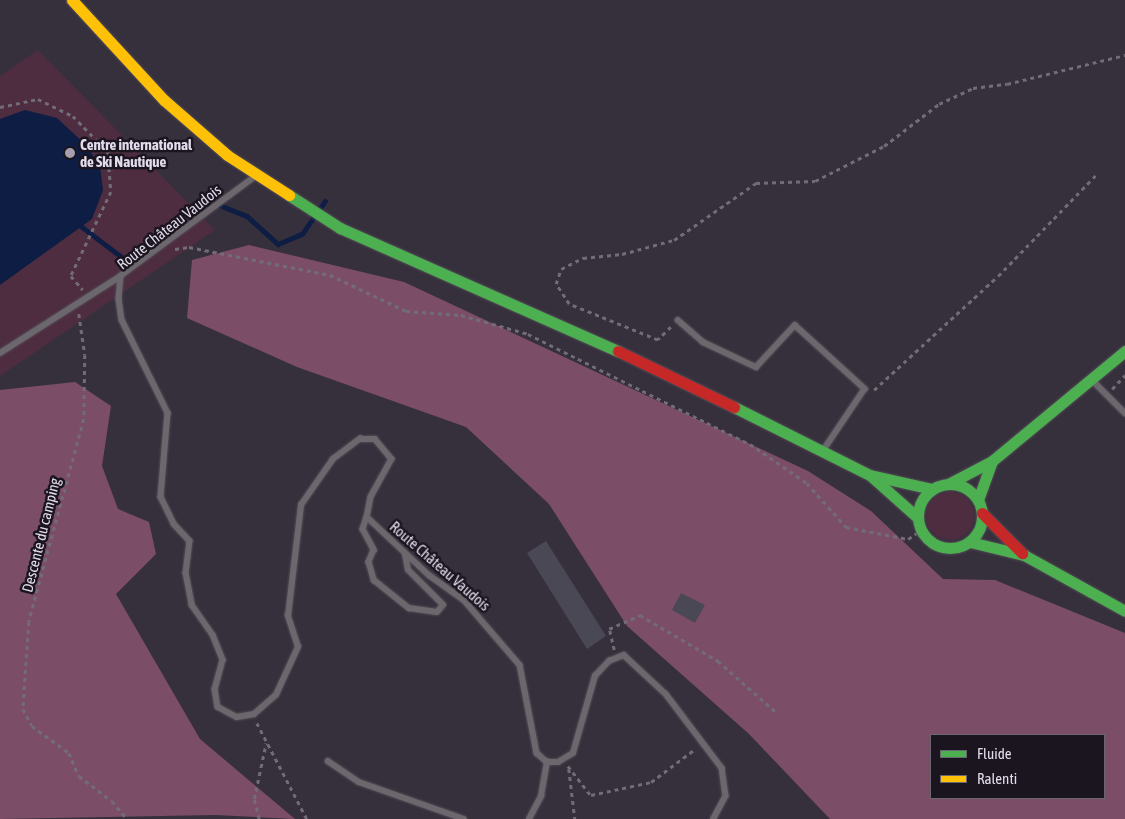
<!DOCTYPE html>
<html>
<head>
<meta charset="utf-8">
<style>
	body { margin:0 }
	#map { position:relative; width:1125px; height:819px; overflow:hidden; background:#36303c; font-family:"Asap Condensed",sans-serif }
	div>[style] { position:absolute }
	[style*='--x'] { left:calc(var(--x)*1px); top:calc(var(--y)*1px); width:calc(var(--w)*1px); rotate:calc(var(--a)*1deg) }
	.green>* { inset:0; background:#4e2d40 }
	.round { border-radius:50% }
	.forest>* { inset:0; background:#7c4d67 }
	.water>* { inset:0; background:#0e1d44 }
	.stream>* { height:4.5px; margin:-2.25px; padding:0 2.25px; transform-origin:2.25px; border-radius:2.25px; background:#0e1d44 }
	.building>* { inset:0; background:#4b4856 }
	.path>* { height:2.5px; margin-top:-1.25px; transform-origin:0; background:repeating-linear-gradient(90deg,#726c75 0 4px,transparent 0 8px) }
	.roads { filter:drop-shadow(0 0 1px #524c57) drop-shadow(0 0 1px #524c57) }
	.lane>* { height:5.5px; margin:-2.75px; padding:0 2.75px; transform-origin:2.75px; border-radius:2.75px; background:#6c666d }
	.fast>* { height:11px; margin:-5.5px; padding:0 5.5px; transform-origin:5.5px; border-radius:5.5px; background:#4caf50 }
	.fast>.ring { margin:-5.5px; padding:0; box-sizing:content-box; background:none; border:11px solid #4caf50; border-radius:50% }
	.slow>* { height:11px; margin:-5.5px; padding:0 5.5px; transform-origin:5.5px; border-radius:5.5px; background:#ffc107 }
	.jam>* { height:11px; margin:-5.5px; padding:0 5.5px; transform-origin:5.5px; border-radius:5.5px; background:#c62828 }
	.dots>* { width:14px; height:14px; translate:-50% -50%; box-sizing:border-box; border:2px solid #1b1520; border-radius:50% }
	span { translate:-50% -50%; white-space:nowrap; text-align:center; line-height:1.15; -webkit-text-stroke:5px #1b1520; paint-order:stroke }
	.poi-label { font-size:15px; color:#e2dbeb; font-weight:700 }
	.left { translate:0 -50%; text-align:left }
	.street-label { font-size:15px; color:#e2dbeb }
	.legend { position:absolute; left:930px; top:734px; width:175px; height:65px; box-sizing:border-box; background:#1b1520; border:1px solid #6b6471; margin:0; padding:6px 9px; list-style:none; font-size:15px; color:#e2dbeb }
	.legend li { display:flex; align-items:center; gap:10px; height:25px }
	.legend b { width:25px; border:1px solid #6b6471 }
</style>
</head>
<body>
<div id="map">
	<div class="green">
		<div style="clip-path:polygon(38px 50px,215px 230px,0 376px,0 76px)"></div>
		<div class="round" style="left:926px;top:492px;width:48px;height:48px"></div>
	</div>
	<div class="forest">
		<div style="clip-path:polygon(evenodd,249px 245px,404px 282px,808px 471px,871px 511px,943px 579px,995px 580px,1125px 633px,1125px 819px,830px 819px,749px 734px,627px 626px,549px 504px,466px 427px,297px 367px,187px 318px,192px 260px,249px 245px,931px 735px,1104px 735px,1104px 798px,931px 798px,931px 735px)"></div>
		<div style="clip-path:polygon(75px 382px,111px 406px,102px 466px,118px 509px,149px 522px,156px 554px,116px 594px,200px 739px,295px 819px,215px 815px,0 819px,0 390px)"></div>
	</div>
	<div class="water">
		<div style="clip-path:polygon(25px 110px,57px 118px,86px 145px,100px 166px,103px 190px,92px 219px,0 285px,0 119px)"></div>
	</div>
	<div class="stream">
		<div style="--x:217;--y:204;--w:32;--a:22"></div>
		<div style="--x:247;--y:216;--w:42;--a:42.1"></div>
		<div style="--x:278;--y:244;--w:26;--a:-23"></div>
		<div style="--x:302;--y:234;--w:40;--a:-55.1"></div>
		<div style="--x:81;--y:226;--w:58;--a:37.3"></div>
		<div style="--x:127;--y:261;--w:79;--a:-32.1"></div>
	</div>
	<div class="building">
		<div style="clip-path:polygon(546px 541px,606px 636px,587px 649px,527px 553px)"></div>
		<div style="clip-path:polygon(681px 593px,705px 605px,695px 623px,672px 610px)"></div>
	</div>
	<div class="path">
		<div style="--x:0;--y:107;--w:39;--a:-12"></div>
		<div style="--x:38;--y:99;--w:39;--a:26"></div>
		<div style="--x:73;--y:116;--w:50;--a:45.8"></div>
		<div style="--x:108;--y:152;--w:40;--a:85.7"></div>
		<div style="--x:111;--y:192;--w:93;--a:115.5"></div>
		<div style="--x:71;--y:276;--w:18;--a:49"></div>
		<div style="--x:175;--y:249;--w:14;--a:-8"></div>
		<div style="--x:189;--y:247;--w:144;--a:11.2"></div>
		<div style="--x:330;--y:275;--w:84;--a:25.3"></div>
		<div style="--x:406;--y:311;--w:55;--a:4.2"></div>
		<div style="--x:461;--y:315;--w:70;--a:15.8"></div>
		<div style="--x:528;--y:334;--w:248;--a:26.4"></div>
		<div style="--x:750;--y:444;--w:69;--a:34.4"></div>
		<div style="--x:807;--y:483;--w:59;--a:48.4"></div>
		<div style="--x:846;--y:527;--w:63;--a:11"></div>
		<div style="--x:908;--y:539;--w:11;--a:-34"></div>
		<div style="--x:79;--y:314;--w:41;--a:81.7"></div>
		<div style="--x:85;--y:355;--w:64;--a:90.9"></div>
		<div style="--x:84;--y:419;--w:210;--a:105.2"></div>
		<div style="--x:29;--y:622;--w:87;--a:93.9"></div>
		<div style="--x:23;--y:709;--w:19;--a:62"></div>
		<div style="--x:32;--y:726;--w:46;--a:36.1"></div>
		<div style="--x:69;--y:753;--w:25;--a:67"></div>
		<div style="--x:79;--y:776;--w:41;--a:37.1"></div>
		<div style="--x:112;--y:801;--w:23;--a:50"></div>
		<div style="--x:671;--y:327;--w:18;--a:135"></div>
		<div style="--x:658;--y:340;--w:96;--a:-158"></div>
		<div style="--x:569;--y:304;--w:24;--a:-123"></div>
		<div style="--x:556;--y:284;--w:16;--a:-72"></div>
		<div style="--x:561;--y:269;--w:25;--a:-27"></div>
		<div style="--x:583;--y:258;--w:39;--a:-6"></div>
		<div style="--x:622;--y:254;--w:54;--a:-15.1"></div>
		<div style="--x:674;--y:240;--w:100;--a:-34.8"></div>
		<div style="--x:756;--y:183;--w:59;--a:-1.9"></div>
		<div style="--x:815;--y:181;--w:77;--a:-26.9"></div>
		<div style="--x:884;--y:146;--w:69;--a:-37.4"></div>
		<div style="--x:939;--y:104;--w:38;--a:-25"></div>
		<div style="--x:973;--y:88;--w:34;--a:-7"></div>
		<div style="--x:1007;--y:84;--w:122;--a:-13.8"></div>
		<div style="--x:1112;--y:389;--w:19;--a:-47"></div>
		<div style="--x:874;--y:390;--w:168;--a:-42.6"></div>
		<div style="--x:998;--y:276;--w:142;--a:-45.9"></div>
		<div style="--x:614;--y:650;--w:22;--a:-103"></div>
		<div style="--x:609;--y:629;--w:34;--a:-24"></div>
		<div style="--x:640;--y:615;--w:91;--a:30.5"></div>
		<div style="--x:718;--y:661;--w:76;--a:41.3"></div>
		<div style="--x:257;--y:723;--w:108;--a:62.5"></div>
		<div style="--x:568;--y:766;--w:37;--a:52"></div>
		<div style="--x:591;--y:795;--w:61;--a:-12.2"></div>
		<div style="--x:651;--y:782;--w:55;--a:-36.9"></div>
		<div style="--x:569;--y:769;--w:50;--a:83.2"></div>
		<div style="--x:259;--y:819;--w:21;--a:-104"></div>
		<div style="--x:254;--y:799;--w:57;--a:-77.9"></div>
	</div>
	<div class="roads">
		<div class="lane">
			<div style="--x:255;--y:177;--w:167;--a:143.5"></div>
			<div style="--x:121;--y:276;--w:23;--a:95"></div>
			<div style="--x:119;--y:299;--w:21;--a:82"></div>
			<div style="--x:122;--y:320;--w:104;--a:63.7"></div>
			<div style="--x:168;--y:413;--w:84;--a:94.8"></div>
			<div style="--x:161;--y:497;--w:30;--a:64"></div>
			<div style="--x:174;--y:524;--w:23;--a:47"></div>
			<div style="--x:190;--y:541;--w:32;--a:97"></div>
			<div style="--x:186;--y:573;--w:33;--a:79"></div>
			<div style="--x:192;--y:605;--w:37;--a:55"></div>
			<div style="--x:213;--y:635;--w:27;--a:68"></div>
			<div style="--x:223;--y:660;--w:30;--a:105"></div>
			<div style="--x:215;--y:689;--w:18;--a:81"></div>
			<div style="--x:218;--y:707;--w:21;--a:28"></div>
			<div style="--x:237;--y:717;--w:17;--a:-10"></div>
			<div style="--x:254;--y:714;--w:29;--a:-41"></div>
			<div style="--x:276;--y:695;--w:53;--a:-65.4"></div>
			<div style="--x:298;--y:647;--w:33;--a:-108"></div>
			<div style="--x:288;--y:616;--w:112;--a:-83.3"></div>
			<div style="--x:301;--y:505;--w:56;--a:-55.2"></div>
			<div style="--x:333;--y:459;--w:34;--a:-37"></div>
			<div style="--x:360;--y:439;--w:15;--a:0"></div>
			<div style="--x:375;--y:439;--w:26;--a:50"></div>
			<div style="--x:392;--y:459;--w:43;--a:118.9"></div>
			<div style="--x:371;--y:497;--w:20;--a:101"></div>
			<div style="--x:367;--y:517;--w:85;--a:43.1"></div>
			<div style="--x:429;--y:575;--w:43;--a:35.5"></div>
			<div style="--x:464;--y:600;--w:86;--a:49.3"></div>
			<div style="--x:520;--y:665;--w:90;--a:79.1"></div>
			<div style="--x:537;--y:753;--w:13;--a:42"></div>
			<div style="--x:547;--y:762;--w:11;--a:0"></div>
			<div style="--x:558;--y:762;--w:17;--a:-31"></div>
			<div style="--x:573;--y:753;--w:80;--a:-74.1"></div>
			<div style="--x:595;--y:676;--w:21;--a:-47"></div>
			<div style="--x:609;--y:661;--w:16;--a:-22"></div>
			<div style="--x:624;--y:655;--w:57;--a:42.9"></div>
			<div style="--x:666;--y:694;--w:93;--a:52.9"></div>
			<div style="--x:722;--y:768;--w:28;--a:82"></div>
			<div style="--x:726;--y:796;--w:26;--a:118"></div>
			<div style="--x:678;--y:320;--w:33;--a:41"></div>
			<div style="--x:703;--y:342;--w:59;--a:25.3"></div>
			<div style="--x:756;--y:367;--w:57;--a:-47.1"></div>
			<div style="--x:795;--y:325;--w:95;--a:42.4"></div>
			<div style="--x:865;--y:389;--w:73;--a:123.9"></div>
			<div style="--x:0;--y:353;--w:143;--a:-32.5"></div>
			<div style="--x:1092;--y:380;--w:47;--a:45"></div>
			<div style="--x:367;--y:517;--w:13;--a:108"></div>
			<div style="--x:363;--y:529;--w:24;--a:62"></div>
			<div style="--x:374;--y:550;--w:13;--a:113"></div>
			<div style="--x:369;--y:562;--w:19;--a:74"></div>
			<div style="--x:374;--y:580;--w:45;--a:38.7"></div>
			<div style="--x:409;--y:608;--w:28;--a:8"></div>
			<div style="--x:437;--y:612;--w:9;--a:-49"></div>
			<div style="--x:443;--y:605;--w:49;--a:-135"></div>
			<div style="--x:408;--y:570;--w:16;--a:-101"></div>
			<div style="--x:328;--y:761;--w:37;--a:34"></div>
			<div style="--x:359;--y:782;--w:111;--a:19.4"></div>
			<div style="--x:529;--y:819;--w:26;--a:-62"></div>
			<div style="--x:541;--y:796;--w:35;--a:-80"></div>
		</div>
		<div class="fast">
			<div style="--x:289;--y:195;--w:61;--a:32.9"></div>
			<div style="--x:340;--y:228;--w:304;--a:23.9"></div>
			<div style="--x:734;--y:407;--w:152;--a:26.6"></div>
			<div style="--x:870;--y:475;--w:64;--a:12.7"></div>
			<div style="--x:872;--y:477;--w:60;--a:41.6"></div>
			<div class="ring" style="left:918px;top:484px;width:53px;height:53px"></div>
			<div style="--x:948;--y:484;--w:50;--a:-27.6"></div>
			<div style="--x:992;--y:461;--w:173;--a:-39.6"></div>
			<div style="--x:978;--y:500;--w:41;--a:-70.3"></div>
			<div style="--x:970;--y:542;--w:56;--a:13.5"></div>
			<div style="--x:1024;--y:555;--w:115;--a:29"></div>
		</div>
		<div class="slow">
			<div style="--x:72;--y:0;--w:136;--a:47.4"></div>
			<div style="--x:164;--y:100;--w:84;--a:41.1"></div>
			<div style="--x:227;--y:155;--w:74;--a:32.8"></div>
		</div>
		<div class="jam">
			<div style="--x:618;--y:351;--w:129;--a:25.8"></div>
			<div style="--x:982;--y:513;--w:57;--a:45"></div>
		</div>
	</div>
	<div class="dots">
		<div style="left:70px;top:153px;background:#a69fae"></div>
	</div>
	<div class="poi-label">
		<span class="left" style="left:80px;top:153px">Centre international<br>de Ski Nautique</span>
	</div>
	<div class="street-label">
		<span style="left:169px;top:227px;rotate:-38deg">Route Château Vaudois</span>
		<span style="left:41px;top:535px;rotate:-76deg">Descente du camping</span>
		<span style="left:440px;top:566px;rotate:41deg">Route Château Vaudois</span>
	</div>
	<ul class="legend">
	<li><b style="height:6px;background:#4caf50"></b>Fluide</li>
	<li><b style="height:6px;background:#ffc107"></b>Ralenti</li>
	</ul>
</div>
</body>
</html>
